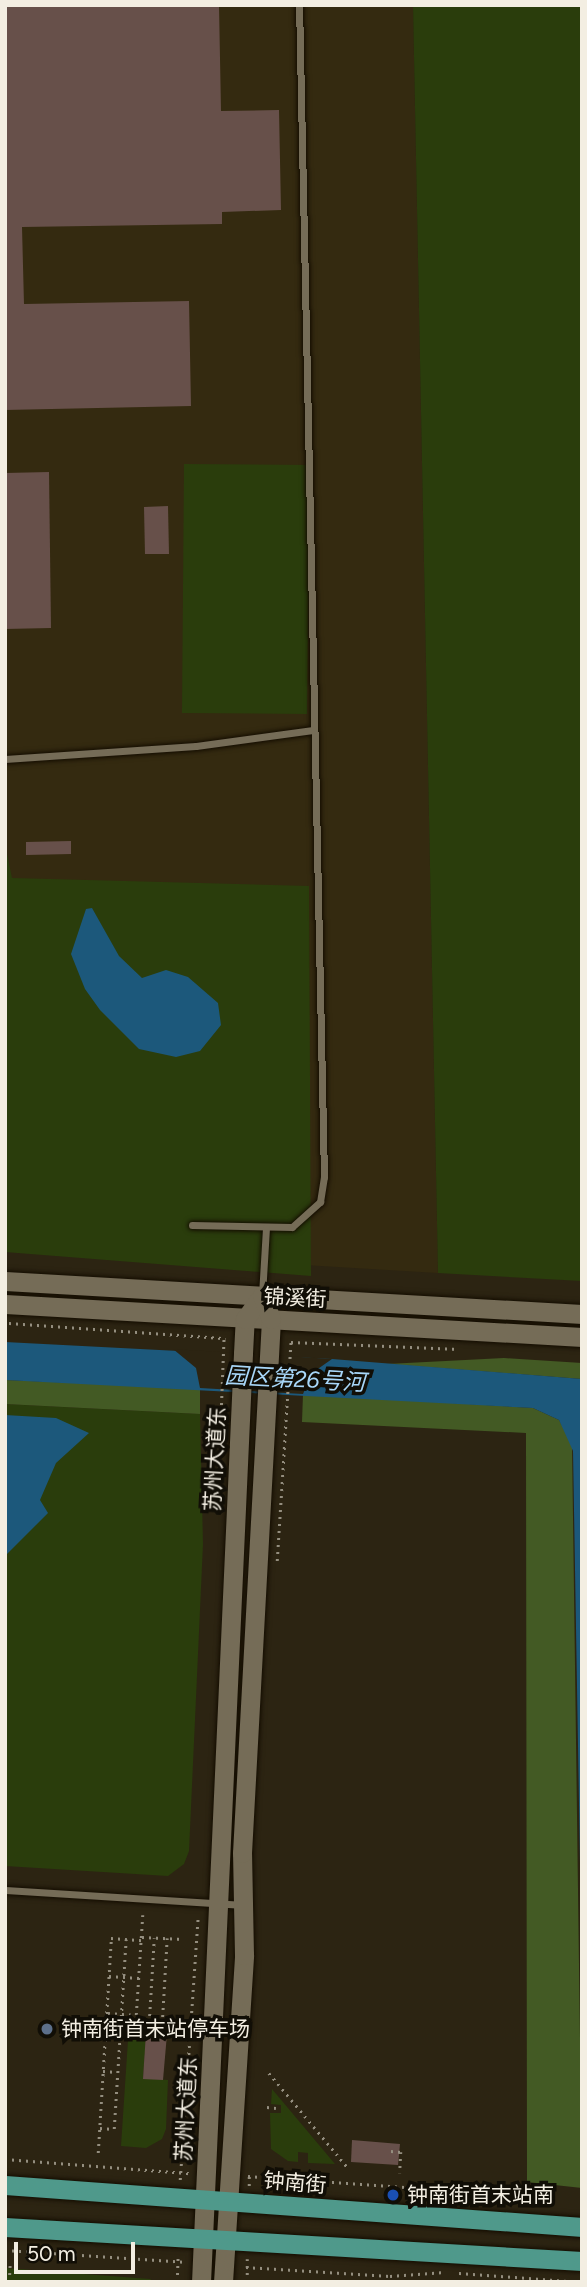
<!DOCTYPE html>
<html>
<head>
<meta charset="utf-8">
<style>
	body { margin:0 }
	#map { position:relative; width:587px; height:2287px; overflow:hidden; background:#2c2412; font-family:Figtree,"Noto Sans SC",sans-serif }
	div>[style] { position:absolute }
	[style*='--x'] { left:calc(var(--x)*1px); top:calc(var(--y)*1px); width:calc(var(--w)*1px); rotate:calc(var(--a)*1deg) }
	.built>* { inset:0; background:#342a10 }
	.green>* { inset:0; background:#2a3d0c }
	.forest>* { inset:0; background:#435a24 }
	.water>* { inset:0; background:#1c587b }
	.pier>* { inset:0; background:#2c2412 }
	.building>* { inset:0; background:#67504a }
	.path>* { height:2.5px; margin-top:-1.25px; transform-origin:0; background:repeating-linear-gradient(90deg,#948e7f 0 2px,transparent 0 7px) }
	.roads { filter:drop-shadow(0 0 2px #140d00) drop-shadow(0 0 2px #140d00) }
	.service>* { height:7px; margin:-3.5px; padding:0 3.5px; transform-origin:3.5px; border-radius:3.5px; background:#756c57 }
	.secondary>* { height:19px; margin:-9.5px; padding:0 9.5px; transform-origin:9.5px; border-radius:9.5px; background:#756c57 }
	.primary>* { height:19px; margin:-9.5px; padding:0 9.5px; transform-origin:9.5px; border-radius:9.5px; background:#4f998b }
	.dots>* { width:19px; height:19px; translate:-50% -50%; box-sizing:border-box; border:4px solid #110e06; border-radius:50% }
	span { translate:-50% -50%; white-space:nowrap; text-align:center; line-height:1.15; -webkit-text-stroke:7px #110e06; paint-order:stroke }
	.street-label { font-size:21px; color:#f3eee2 }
	.poi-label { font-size:21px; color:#f3eee2 }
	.left { translate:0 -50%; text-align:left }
	.water-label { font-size:23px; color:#a8d7f9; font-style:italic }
	.frame { position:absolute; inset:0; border:7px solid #f3eee2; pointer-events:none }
	.scale { position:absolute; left:14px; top:2242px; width:121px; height:32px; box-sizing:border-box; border:4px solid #f3eee2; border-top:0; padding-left:9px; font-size:21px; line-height:24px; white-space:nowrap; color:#f3eee2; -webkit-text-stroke:5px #110e06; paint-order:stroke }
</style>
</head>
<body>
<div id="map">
	<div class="built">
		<div style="clip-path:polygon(5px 5px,413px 5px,438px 1273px,5px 1247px)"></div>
	</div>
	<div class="green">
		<div style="clip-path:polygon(413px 5px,582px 5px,582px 1281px,438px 1273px)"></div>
		<div style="clip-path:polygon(184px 464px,310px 465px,307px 714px,182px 713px)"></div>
		<div style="clip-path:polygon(5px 844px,12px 878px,309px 886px,311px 1276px,5px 1252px)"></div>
		<div style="clip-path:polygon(5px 1404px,200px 1414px,203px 1544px,189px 1851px,184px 1864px,168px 1876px,5px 1866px)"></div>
		<div style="clip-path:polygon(129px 2025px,147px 2026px,143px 2078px,168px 2080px,166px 2129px,162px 2139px,146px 2148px,121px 2146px)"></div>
		<div style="clip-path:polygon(272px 2089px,335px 2164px,308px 2163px,308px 2153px,298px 2152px,298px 2162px,288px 2161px,271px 2149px,270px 2113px,281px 2113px,281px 2105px,271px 2104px)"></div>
		<div style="clip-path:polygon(5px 2268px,150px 2279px,154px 2282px,5px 2282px)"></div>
	</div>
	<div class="forest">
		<div style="clip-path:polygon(504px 1358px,582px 1363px,582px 1379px,387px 1364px)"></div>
		<div style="clip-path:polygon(5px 1380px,200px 1388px,200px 1414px,5px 1404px)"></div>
		<div style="clip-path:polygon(303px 1394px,533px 1408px,559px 1420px,572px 1443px,582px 2188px,527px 2182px,526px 1433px,302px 1422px)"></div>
	</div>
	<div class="water">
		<div style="clip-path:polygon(92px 908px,119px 956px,142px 978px,166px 970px,188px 977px,218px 1003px,221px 1025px,200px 1051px,176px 1057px,139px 1049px,100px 1010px,85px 989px,71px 954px,86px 909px)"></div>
		<div style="clip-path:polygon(5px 1342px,332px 1359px,582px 1379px,582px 1981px,573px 1451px,559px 1420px,533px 1408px,5px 1380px)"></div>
		<div style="clip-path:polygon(5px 1415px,56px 1418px,89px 1433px,56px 1463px,40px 1500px,48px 1513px,5px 1556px)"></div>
	</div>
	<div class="pier">
		<div style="clip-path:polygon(173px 1349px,332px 1359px,312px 1373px,303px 1394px,200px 1388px,196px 1368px)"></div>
	</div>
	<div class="building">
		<div style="clip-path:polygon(5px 5px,219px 5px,221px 111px,279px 110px,281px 210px,222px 212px,222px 224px,22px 227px,24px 304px,189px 301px,191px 406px,5px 410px)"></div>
		<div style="clip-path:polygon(49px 472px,51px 628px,5px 629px,5px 473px)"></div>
		<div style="clip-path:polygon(168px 506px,169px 554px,145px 554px,144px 507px)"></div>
		<div style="clip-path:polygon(71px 841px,71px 854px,26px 855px,26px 842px)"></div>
		<div style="clip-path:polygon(146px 2032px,167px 2034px,163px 2080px,143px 2079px)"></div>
		<div style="clip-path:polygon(352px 2140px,400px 2144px,398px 2165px,351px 2162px)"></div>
	</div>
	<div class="path">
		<div style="--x:9;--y:1323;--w:217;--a:4"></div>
		<div style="--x:291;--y:1342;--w:168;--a:2.4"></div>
		<div style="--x:218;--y:1489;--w:154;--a:-87.8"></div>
		<div style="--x:277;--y:1561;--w:223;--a:-86.4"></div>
		<div style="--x:143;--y:1915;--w:107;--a:93.7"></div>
		<div style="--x:136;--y:2022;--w:42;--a:5.4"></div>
		<div style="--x:142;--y:1937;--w:41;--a:2.8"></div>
		<div style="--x:109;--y:1976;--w:30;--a:4"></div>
		<div style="--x:108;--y:2013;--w:28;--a:4"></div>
		<div style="--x:149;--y:2023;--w:85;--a:-86.6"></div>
		<div style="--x:162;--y:2024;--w:86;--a:-86.7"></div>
		<div style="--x:158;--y:2041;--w:17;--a:-87"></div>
		<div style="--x:103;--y:2071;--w:14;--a:4"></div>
		<div style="--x:269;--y:2073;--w:125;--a:50.2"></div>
		<div style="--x:267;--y:2107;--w:9;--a:6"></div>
		<div style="--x:100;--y:2128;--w:14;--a:4"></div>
		<div style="--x:114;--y:2129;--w:190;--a:-86.4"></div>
		<div style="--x:391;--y:2151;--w:10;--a:6"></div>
		<div style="--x:401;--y:2152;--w:21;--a:93"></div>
		<div style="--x:98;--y:2153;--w:215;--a:-86.5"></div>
		<div style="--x:111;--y:1938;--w:31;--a:4"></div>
		<div style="--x:5;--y:2159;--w:185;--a:4.4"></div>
		<div style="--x:248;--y:2176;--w:200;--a:4"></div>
		<div style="--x:448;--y:2190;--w:55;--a:12.5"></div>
		<div style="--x:180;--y:2180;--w:263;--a:-86.1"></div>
		<div style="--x:249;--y:2186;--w:14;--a:-90"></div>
		<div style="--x:5;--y:2250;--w:179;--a:3.8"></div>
		<div style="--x:246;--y:2267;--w:144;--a:3.6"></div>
		<div style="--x:390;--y:2276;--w:55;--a:-4.2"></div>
		<div style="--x:459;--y:2273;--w:122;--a:4.2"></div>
		<div style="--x:9;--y:2282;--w:21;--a:-87"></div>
		<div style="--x:177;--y:2282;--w:28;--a:-88"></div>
		<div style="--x:247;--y:2282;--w:23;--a:-90"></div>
	</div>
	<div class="roads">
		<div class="service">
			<div style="--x:5;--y:759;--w:191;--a:-3.9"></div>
			<div style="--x:196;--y:746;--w:118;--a:-7.8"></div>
			<div style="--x:192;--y:1225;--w:100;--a:1.1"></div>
			<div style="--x:292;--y:1227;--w:38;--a:-42"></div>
			<div style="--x:320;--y:1202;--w:25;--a:-81"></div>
			<div style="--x:324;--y:1177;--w:1172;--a:-91.22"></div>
			<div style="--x:262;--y:1295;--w:67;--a:-86.6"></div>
			<div style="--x:5;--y:1890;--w:236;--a:3.6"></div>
		</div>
		<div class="secondary">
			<div style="--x:5;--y:1281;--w:578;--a:3.27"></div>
			<div style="--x:5;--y:1304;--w:578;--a:3.27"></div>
			<div style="--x:201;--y:2282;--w:930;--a:-87.41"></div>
			<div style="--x:243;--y:1353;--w:34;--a:-87"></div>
			<div style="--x:245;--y:1319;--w:29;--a:-54"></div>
			<div style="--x:223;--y:2282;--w:328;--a:-86.3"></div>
			<div style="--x:244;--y:1955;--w:102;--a:-91.1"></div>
			<div style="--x:242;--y:1853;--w:535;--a:-86.89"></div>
			<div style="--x:271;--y:1319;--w:25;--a:-111"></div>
		</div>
		<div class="primary">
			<div style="--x:5;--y:2185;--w:579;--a:4.16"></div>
			<div style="--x:5;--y:2227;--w:578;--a:3.37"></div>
		</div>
	</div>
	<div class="dots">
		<div style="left:47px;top:2029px;background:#5c6f8a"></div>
		<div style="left:393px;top:2195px;background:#1a4fb4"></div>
	</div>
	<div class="street-label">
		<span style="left:295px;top:1298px;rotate:3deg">锦溪街</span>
		<span style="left:215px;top:1459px;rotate:-87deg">苏州大道东</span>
		<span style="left:186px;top:2109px;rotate:-87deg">苏州大道东</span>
		<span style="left:295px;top:2183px;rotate:5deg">钟南街</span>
	</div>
	<div class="poi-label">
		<span class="left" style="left:61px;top:2029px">钟南街首末站停车场</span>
		<span class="left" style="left:407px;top:2195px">钟南街首末站南</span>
	</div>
	<div class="water-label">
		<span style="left:295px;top:1379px;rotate:3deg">园区第26号河</span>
	</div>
	<div class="frame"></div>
	<div class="scale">50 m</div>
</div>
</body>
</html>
